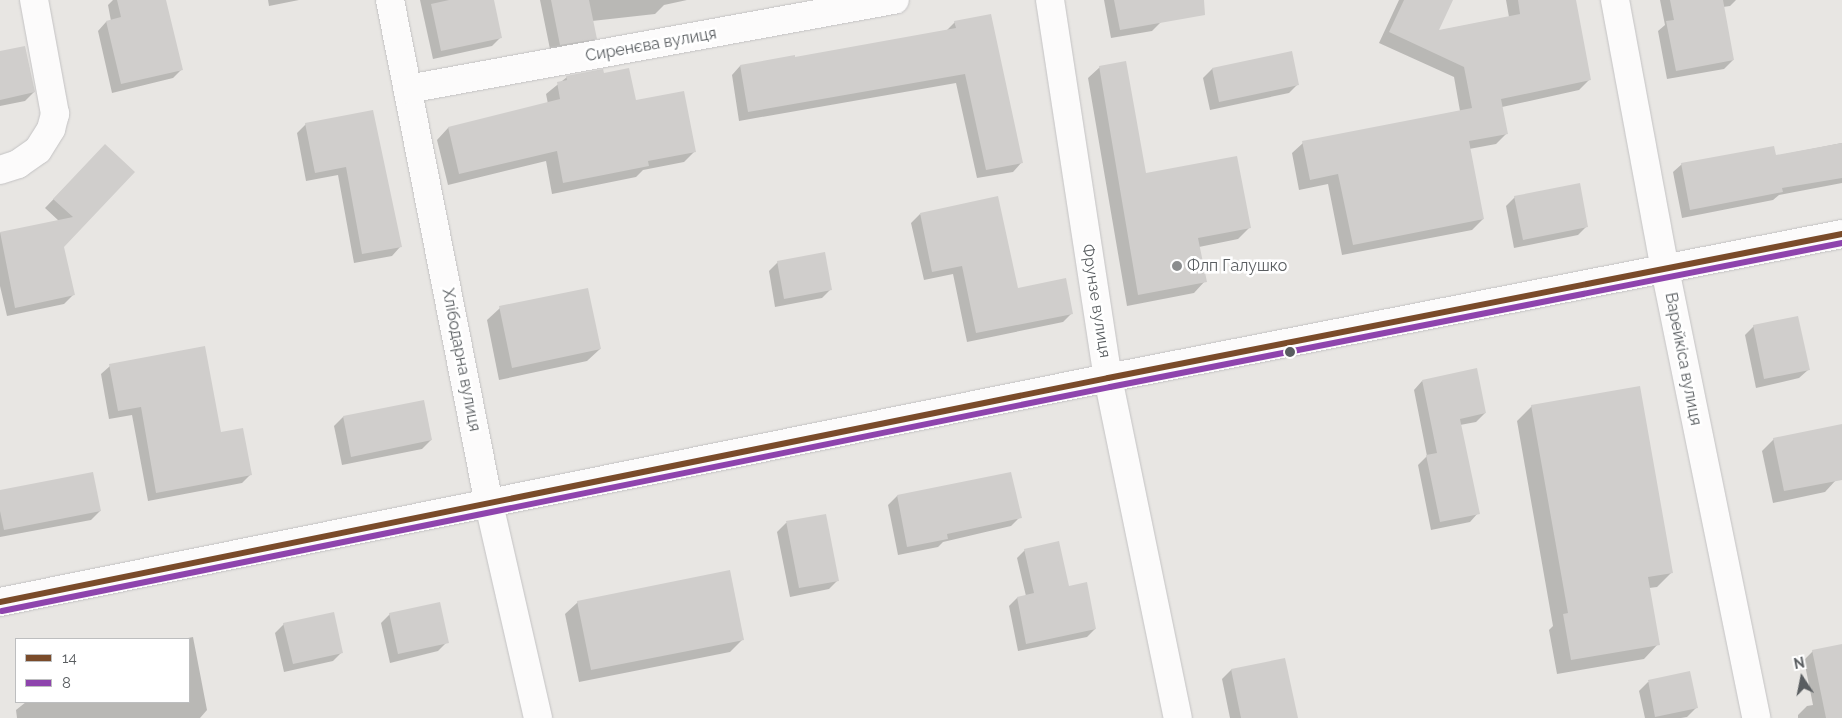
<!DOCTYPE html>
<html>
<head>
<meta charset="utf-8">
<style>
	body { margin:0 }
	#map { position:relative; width:1842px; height:718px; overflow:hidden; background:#e8e6e3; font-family:Raleway,sans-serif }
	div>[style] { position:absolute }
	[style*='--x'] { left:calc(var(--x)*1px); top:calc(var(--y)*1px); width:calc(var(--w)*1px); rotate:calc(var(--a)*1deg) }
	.shadow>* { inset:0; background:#0003 }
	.building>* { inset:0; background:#d0cecc }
	.roads { filter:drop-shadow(0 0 1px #c4c3c4) drop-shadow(0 0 1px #c4c3c4) }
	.minor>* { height:28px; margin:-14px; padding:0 14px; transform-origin:14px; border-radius:14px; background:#fcfbfb }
	.secondary>* { height:28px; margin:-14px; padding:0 14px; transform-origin:14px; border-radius:14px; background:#fcfbfb }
	.bus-1>* { height:6px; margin:-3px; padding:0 3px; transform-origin:3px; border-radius:3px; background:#7a4b2a }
	.bus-2>* { height:6px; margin:-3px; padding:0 3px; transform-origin:3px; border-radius:3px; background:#8e44ad }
	.dots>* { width:14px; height:14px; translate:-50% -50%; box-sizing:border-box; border:2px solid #fff; border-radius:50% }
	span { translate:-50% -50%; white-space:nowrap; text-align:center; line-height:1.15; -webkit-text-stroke:5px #fff; paint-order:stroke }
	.street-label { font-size:16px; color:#595d60 }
	.poi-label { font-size:16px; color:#595d60 }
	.left { translate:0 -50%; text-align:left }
	.legend { position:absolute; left:15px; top:638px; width:175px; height:65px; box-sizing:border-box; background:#fff; border:1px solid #bdbebf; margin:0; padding:6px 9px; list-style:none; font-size:15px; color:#595d60 }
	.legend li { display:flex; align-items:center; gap:10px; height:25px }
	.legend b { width:25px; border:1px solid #bdbebf }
	.north { position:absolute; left:1777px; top:653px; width:50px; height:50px; -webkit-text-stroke:4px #fff; paint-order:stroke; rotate:349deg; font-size:14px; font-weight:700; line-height:20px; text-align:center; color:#595d60 }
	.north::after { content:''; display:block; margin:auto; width:18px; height:22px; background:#595d60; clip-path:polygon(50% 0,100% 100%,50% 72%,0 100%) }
</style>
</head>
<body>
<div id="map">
	<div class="shadow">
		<div style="clip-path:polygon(113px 0,165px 0,182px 69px,173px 78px,112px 93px,98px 31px,106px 22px,111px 21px,108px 5px)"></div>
		<div style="clip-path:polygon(268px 0,299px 0,269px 6px)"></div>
		<div style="clip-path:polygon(420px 0,493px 0,501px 37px,492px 46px,433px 59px)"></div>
		<div style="clip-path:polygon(540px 0,687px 0,664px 5px,655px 14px,592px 21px,596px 38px,587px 47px,551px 54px)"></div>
		<div style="clip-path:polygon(1104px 0,1157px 0,1161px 22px,1152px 31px,1111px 38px)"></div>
		<div style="clip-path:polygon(1399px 0,1452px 0,1437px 31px,1509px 17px,1506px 0,1575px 0,1590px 79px,1579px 90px,1502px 107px,1507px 133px,1496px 144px,1469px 149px,1483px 219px,1472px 230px,1342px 255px,1328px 184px,1299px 190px,1292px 153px,1303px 143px,1460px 111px,1454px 77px,1379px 43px)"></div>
		<div style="clip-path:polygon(1660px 0,1736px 0,1730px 6px,1723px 7px,1733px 60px,1724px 69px,1667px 79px,1658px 31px,1665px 25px)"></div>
		<div style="clip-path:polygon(955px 22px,1021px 163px,1013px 172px,977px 178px,956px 83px,739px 121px,732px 75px,740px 66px,794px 59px,946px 31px)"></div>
		<div style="clip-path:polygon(0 53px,34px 92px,25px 101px,0 106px)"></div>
		<div style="clip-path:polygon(1291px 53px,1298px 84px,1289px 93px,1210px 110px,1203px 78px,1212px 69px)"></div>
		<div style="clip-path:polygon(1100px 67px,1145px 174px,1249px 228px,1238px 239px,1199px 247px,1205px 281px,1194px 293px,1127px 306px,1088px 78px)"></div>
		<div style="clip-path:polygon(603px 74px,695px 151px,684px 162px,643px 170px,636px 177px,552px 194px,546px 161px,448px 185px,437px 140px,448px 128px,548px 104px,546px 94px,567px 77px)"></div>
		<div style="clip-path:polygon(372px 111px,400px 247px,392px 256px,354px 263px,338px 175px,306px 181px,297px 133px,306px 124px)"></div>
		<div style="clip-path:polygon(1842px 143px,1842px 183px,1779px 195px,1773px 200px,1682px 218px,1673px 172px,1682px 164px,1775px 156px)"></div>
		<div style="clip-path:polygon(96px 155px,63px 246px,73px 295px,64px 304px,7px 316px,0 286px,0 233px,59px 221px,45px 208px)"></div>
		<div style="clip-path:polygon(1515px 197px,1587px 226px,1578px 235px,1514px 248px,1506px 206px)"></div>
		<div style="clip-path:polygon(920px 214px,1017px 290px,1072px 313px,1063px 322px,967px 342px,953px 274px,924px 280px,911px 223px)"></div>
		<div style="clip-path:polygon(778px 262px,831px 289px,822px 298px,775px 307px,769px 271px)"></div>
		<div style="clip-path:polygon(500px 308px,600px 349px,587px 361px,499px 380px,487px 320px)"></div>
		<div style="clip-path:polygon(1754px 326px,1808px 370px,1799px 378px,1756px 388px,1745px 335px)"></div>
		<div style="clip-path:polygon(110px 366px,220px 434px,251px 474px,242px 483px,148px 501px,132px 415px,109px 419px,101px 374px)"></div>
		<div style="clip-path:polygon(1422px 381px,1485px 413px,1476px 422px,1460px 425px,1478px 513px,1470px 522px,1431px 530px,1418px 465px,1427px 456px,1414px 390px)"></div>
		<div style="clip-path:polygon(1532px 406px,1672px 572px,1657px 587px,1649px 588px,1658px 644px,1644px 659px,1557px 674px,1549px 630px,1553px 626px,1517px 421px)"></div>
		<div style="clip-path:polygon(343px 417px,431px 440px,422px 449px,342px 465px,334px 426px)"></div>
		<div style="clip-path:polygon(1842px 425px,1842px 465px,1836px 480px,1825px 492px,1773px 503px,1762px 451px,1774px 439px)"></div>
		<div style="clip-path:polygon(1010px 473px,1020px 517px,1011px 526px,943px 542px,938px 547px,898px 555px,888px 505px,897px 496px)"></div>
		<div style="clip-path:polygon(0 492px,100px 511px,91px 520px,0 537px)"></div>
		<div style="clip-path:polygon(825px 515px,838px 580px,829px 589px,790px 597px,777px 532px,786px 523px)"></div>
		<div style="clip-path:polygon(1025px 550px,1068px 587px,1095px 629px,1087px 637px,1018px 651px,1009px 606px,1017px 598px,1026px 596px,1017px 558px)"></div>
		<div style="clip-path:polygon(578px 602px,743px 639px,730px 652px,579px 682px,565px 614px)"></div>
		<div style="clip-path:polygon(390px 614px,447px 642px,438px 651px,390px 663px,381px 623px)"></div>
		<div style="clip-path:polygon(284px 624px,342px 652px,333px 661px,284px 672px,275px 633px)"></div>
		<div style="clip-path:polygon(193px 637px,207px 710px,200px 718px,17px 718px,16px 710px,26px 702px,189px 702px,189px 639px,183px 639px)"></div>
		<div style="clip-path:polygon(1842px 645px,1842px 718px,1798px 718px,1798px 715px,1807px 706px,1813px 705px,1804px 660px,1813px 651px)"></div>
		<div style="clip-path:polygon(1284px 660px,1297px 718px,1230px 718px,1222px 679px,1231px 670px)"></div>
		<div style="clip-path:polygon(1689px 672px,1696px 708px,1687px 717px,1681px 718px,1645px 718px,1639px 691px,1648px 682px)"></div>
	</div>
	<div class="building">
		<div style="clip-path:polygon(117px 0,166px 0,183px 70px,121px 84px,106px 21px,121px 17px)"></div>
		<div style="clip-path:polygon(449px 0,494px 0,502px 38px,441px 51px,431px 4px)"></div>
		<div style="clip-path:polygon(551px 0,589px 0,597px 39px,560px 45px)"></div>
		<div style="clip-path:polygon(1114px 0,1204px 0,1205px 15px,1120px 30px)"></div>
		<div style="clip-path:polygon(1404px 0,1453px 0,1439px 30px,1520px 14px,1518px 0,1576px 0,1591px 80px,1501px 99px,1508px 134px,1469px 141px,1484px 219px,1353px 245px,1338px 174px,1310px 180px,1302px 141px,1472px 108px,1464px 67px,1389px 32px)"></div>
		<div style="clip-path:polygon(1670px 0,1723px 0,1734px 60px,1676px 71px,1666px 21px,1674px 20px)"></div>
		<div style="clip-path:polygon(991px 14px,1023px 163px,986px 170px,965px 74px,748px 112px,740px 65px,795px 55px,795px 57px,956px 28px,954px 21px)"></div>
		<div style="clip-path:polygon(25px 46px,35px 92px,0 100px,0 51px)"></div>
		<div style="clip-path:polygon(1292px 51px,1299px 85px,1219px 102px,1212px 68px)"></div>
		<div style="clip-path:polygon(1126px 61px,1146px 173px,1237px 156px,1251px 228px,1198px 238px,1207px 282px,1138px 295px,1099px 66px)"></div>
		<div style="clip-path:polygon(629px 68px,636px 100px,684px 91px,696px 152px,648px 161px,649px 166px,563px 183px,557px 151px,459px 174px,448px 127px,560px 99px,557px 82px,567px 80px,566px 76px,603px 69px,604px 73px)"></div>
		<div style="clip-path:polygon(373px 110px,402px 247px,362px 254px,346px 167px,315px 173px,305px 123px)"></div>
		<div style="clip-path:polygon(1842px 143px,1842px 178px,1782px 188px,1783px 192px,1690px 210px,1681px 163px,1774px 146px,1776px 155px)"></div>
		<div style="clip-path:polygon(105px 144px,135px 172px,64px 247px,75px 295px,15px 308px,0 232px,73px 217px,53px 199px)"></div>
		<div style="clip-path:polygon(1580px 183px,1588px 227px,1523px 240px,1514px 196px)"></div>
		<div style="clip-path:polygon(998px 196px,1018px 288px,1066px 278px,1073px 314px,976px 333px,962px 266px,932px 272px,920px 213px)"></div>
		<div style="clip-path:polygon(825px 252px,832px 290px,784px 299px,777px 261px)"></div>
		<div style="clip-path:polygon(588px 288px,601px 349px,512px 368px,499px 306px)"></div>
		<div style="clip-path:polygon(1798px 316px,1810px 370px,1764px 379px,1753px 325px)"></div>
		<div style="clip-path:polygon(205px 346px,221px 432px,243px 428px,252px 475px,156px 493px,141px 407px,118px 411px,109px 364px)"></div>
		<div style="clip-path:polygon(1477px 368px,1486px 413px,1460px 419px,1480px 514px,1440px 522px,1426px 455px,1437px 453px,1422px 380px)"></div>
		<div style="clip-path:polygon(1640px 386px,1673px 573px,1648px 577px,1660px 645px,1571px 660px,1563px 614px,1568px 613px,1531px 405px)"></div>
		<div style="clip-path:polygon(424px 400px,432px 440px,351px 457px,343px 416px)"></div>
		<div style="clip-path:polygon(1842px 424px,1842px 480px,1784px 491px,1773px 438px)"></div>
		<div style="clip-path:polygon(93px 472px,101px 511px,4px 530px,0 511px,0 490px)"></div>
		<div style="clip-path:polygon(1011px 472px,1022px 518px,947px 534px,948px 539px,907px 547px,897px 495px)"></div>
		<div style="clip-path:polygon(826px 514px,839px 581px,799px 588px,786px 521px)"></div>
		<div style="clip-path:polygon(1059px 541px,1069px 586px,1087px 582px,1096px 629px,1026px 644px,1017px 597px,1034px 593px,1024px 549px)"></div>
		<div style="clip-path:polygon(730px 570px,744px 640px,591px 670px,577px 601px)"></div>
		<div style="clip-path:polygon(440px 602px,449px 643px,398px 654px,389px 613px)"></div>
		<div style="clip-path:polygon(334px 612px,343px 653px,293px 664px,283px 623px)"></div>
		<div style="clip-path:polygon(1842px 644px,1842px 718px,1826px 718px,1812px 650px)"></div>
		<div style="clip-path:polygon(1285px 658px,1298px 718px,1241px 718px,1231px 669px)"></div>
		<div style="clip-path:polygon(1690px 671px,1698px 708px,1655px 717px,1648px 680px)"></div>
	</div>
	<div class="roads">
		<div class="minor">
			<div style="--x:390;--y:0;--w:514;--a:78.89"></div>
			<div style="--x:489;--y:504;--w:220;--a:77.1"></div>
			<div style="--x:1050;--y:0;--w:382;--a:81.3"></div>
			<div style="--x:1108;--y:378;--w:347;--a:78.4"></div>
			<div style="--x:1615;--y:0;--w:274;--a:79.5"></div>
			<div style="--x:1665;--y:269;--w:458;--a:78.5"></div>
			<div style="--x:408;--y:89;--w:495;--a:-10.4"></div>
			<div style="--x:0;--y:170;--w:19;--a:-18"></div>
			<div style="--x:18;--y:164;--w:24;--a:-35"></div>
			<div style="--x:38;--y:150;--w:25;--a:-58"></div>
			<div style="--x:51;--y:129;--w:16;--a:-75"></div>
			<div style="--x:55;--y:114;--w:116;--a:-100.4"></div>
		</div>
		<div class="secondary">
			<div style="--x:0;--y:602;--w:1130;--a:-11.43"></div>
			<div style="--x:1108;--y:378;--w:748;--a:-11.1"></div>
		</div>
	</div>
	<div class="bus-1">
		<div style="--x:0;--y:602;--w:1130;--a:-11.43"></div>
		<div style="--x:1108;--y:378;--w:748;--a:-11.1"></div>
	</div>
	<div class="bus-2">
		<div style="--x:2;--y:611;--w:1130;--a:-11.43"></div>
		<div style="--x:1110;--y:387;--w:746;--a:-11.13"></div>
	</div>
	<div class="dots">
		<div style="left:1177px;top:266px;background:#8b8d8e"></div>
		<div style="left:1290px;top:352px;background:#595d60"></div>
	</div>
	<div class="street-label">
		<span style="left:651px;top:45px;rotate:-10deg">Сиренєва вулиця</span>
		<span style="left:1096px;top:301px;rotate:81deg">Фрунзе вулиця</span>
		<span style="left:1683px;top:359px;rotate:79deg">Варейкіса вулиця</span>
		<span style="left:461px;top:360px;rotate:79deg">Хлібодарна вулиця</span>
	</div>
	<div class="poi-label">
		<span class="left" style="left:1187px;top:266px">Флп Галушко</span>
	</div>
	<ul class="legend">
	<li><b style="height:6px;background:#7a4b2a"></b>14</li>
	<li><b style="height:6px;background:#8e44ad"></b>8</li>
	</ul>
	<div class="north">N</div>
</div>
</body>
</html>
